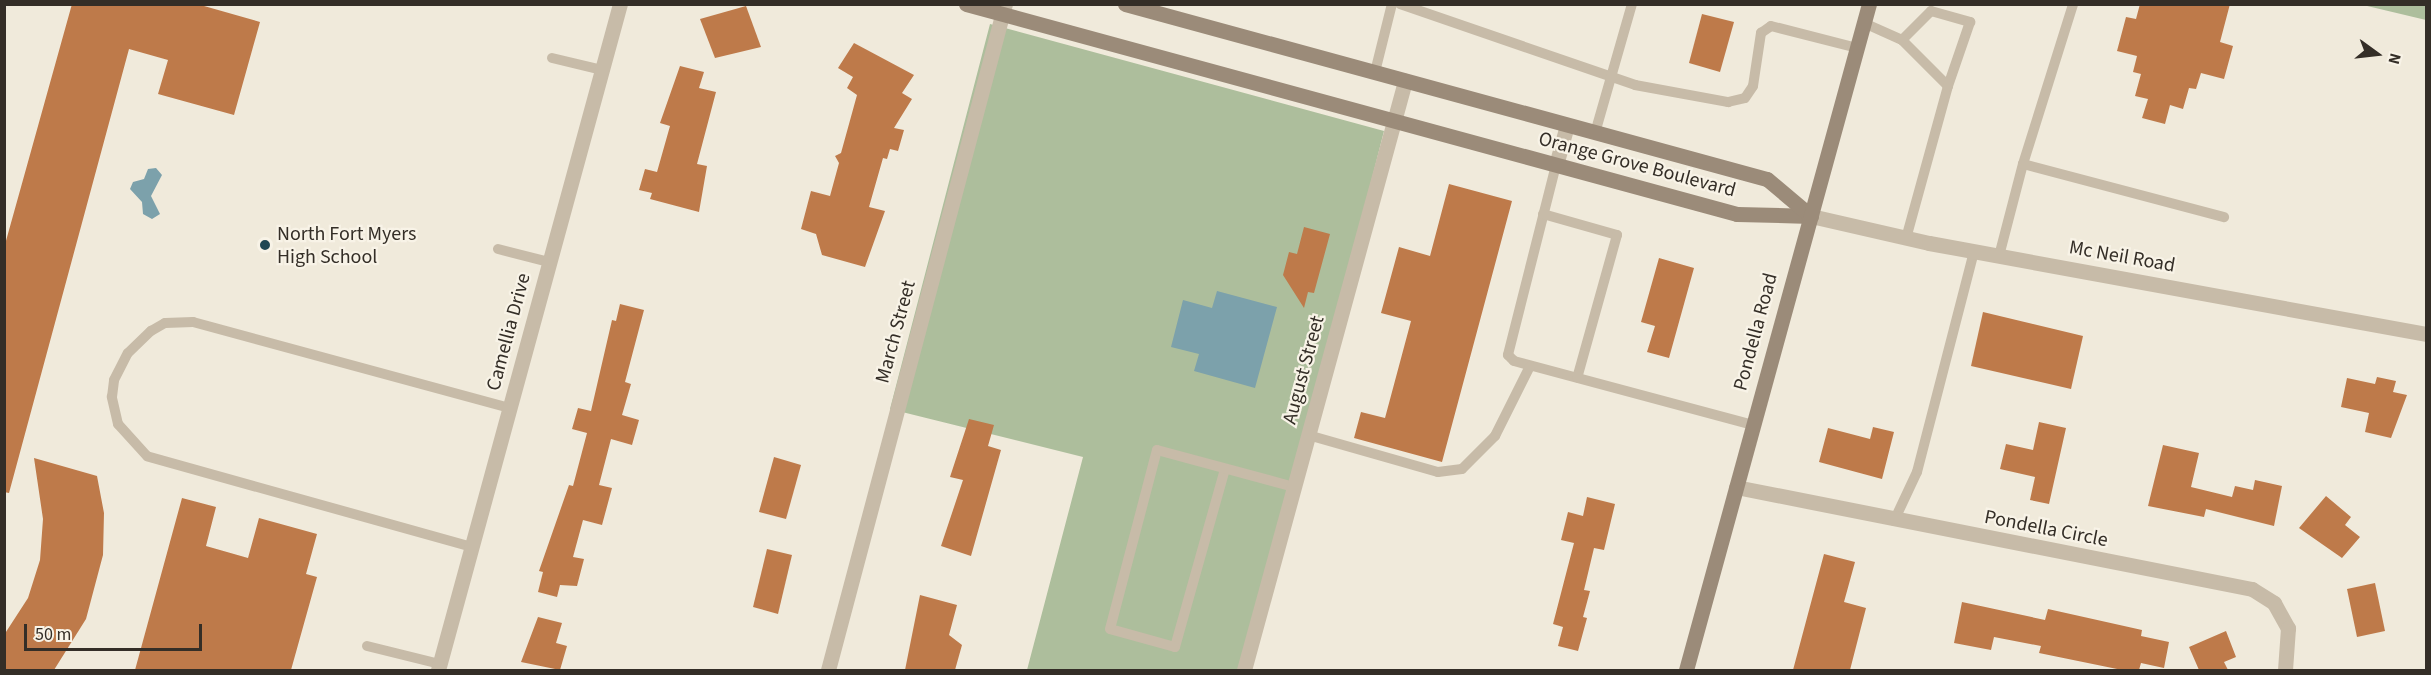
<!DOCTYPE html>
<html>
<head>
<meta charset="utf-8">
<style>
	body { margin:0 }
	#map { position:relative; width:2431px; height:675px; overflow:hidden; background:#f0eadb; font-family:"Source Sans 3",sans-serif }
	div>[style] { position:absolute }
	[style*='--x'] { left:calc(var(--x)*1px); top:calc(var(--y)*1px); width:calc(var(--w)*1px); rotate:calc(var(--a)*1deg) }
	.green>* { inset:0; background:#adbe9c }
	.water>* { inset:0; background:#7ca1ab }
	.building>* { inset:0; background:#be7a4a }
	.lane>* { height:10px; margin:-5px; padding:0 5px; transform-origin:5px; border-radius:5px; background:#c7bba8 }
	.street>* { height:15px; margin:-7.5px; padding:0 7.5px; transform-origin:7.5px; border-radius:7.5px; background:#c7bba8 }
	.secondary>* { height:15px; margin:-7.5px; padding:0 7.5px; transform-origin:7.5px; border-radius:7.5px; background:#9b8b79 }
	.dots>* { width:16px; height:16px; translate:-50% -50%; box-sizing:border-box; border:3px solid #f8f3e7; border-radius:50% }
	span { translate:-50% -50%; white-space:nowrap; text-align:center; line-height:1.15; -webkit-text-stroke:4.5px #f8f3e7; paint-order:stroke }
	.street-label { font-size:20px; color:#342e27 }
	.poi-label { font-size:20px; color:#342e27 }
	.left { translate:0 -50%; text-align:left }
	.frame { position:absolute; inset:0; border:6px solid #342e27; pointer-events:none }
	.north { position:absolute; left:2347px; top:24px; width:60px; height:60px; -webkit-text-stroke:4px #f8f3e7; paint-order:stroke; rotate:105deg; font-size:16px; font-weight:700; line-height:24px; text-align:center; color:#342e27 }
	.north::after { content:''; display:block; margin:auto; width:21px; height:27px; background:#342e27; clip-path:polygon(50% 0,100% 100%,50% 72%,0 100%) }
	.scale { position:absolute; left:24px; top:624px; width:178px; height:27px; box-sizing:border-box; border:3px solid #342e27; border-top:0; padding-left:8px; font-size:18px; line-height:21px; white-space:nowrap; color:#342e27; -webkit-text-stroke:4px #f8f3e7; paint-order:stroke }
</style>
</head>
<body>
<div id="map">
	<div class="green">
		<div style="clip-path:polygon(2363px 5px,2426px 5px,2426px 20px)"></div>
		<div style="clip-path:polygon(990px 24px,1384px 131px,1247px 670px,1027px 670px,1083px 457px,890px 409px)"></div>
	</div>
	<div class="water">
		<div style="clip-path:polygon(148px 169px,156px 168px,162px 175px,151px 196px,160px 214px,152px 219px,143px 214px,142px 202px,130px 189px,133px 182px,144px 179px)"></div>
		<div style="clip-path:polygon(1217px 291px,1277px 307px,1255px 388px,1194px 371px,1199px 354px,1171px 347px,1183px 300px,1212px 308px)"></div>
	</div>
	<div class="building">
		<div style="clip-path:polygon(72px 4px,197px 4px,260px 22px,234px 115px,158px 94px,168px 60px,129px 49px,9px 493px,4px 492px,4px 248px)"></div>
		<div style="clip-path:polygon(2140px 4px,2230px 4px,2220px 42px,2233px 46px,2224px 79px,2201px 73px,2196px 89px,2189px 88px,2183px 109px,2170px 105px,2165px 124px,2142px 118px,2148px 99px,2135px 96px,2141px 74px,2133px 72px,2137px 56px,2117px 51px,2126px 17px,2136px 19px)"></div>
		<div style="clip-path:polygon(746px 6px,761px 47px,715px 58px,700px 19px)"></div>
		<div style="clip-path:polygon(1702px 14px,1734px 22px,1720px 72px,1689px 63px)"></div>
		<div style="clip-path:polygon(854px 43px,914px 75px,902px 93px,912px 99px,894px 128px,904px 130px,898px 151px,890px 149px,887px 159px,883px 158px,869px 207px,885px 211px,865px 267px,822px 255px,816px 234px,801px 229px,811px 191px,830px 196px,839px 163px,835px 156px,841px 153px,857px 95px,847px 88px,853px 77px,838px 68px)"></div>
		<div style="clip-path:polygon(680px 66px,704px 72px,699px 88px,716px 92px,697px 164px,707px 166px,699px 212px,650px 199px,652px 193px,639px 190px,645px 169px,657px 172px,670px 126px,660px 123px)"></div>
		<div style="clip-path:polygon(1449px 184px,1512px 201px,1442px 462px,1354px 438px,1361px 412px,1385px 418px,1411px 321px,1381px 313px,1399px 247px,1430px 256px)"></div>
		<div style="clip-path:polygon(1304px 227px,1330px 234px,1314px 293px,1308px 292px,1304px 308px,1283px 275px,1289px 252px,1297px 254px)"></div>
		<div style="clip-path:polygon(1659px 258px,1694px 268px,1669px 358px,1647px 352px,1655px 326px,1641px 322px)"></div>
		<div style="clip-path:polygon(620px 304px,644px 310px,625px 382px,631px 384px,622px 415px,639px 420px,632px 445px,611px 439px,599px 485px,612px 488px,602px 525px,583px 520px,573px 557px,584px 559px,577px 586px,560px 585px,557px 597px,538px 592px,543px 572px,539px 571px,569px 485px,573px 486px,587px 433px,572px 429px,578px 408px,591px 411px,612px 320px,616px 321px)"></div>
		<div style="clip-path:polygon(1983px 312px,2083px 336px,2071px 389px,1971px 366px)"></div>
		<div style="clip-path:polygon(2377px 377px,2396px 381px,2393px 392px,2407px 395px,2391px 438px,2365px 432px,2369px 413px,2341px 407px,2347px 378px,2375px 384px)"></div>
		<div style="clip-path:polygon(969px 419px,994px 425px,988px 446px,1001px 450px,971px 556px,941px 546px,963px 480px,950px 477px)"></div>
		<div style="clip-path:polygon(2039px 422px,2066px 428px,2049px 504px,2030px 500px,2035px 477px,2000px 469px,2006px 444px,2033px 450px)"></div>
		<div style="clip-path:polygon(1873px 427px,1894px 432px,1882px 479px,1819px 462px,1828px 428px,1870px 439px)"></div>
		<div style="clip-path:polygon(2163px 445px,2199px 453px,2191px 487px,2232px 497px,2235px 486px,2253px 490px,2255px 480px,2282px 486px,2274px 526px,2206px 509px,2204px 517px,2148px 506px)"></div>
		<div style="clip-path:polygon(774px 457px,801px 465px,786px 519px,759px 512px)"></div>
		<div style="clip-path:polygon(34px 458px,97px 476px,104px 513px,103px 555px,86px 619px,54px 670px,4px 670px,4px 635px,28px 598px,40px 560px,43px 519px)"></div>
		<div style="clip-path:polygon(2326px 496px,2351px 517px,2345px 525px,2360px 537px,2342px 558px,2299px 528px)"></div>
		<div style="clip-path:polygon(1587px 497px,1615px 504px,1604px 550px,1594px 548px,1584px 590px,1590px 591px,1583px 617px,1587px 618px,1578px 651px,1558px 646px,1563px 627px,1553px 624px,1574px 543px,1561px 540px,1568px 512px,1583px 516px)"></div>
		<div style="clip-path:polygon(182px 498px,216px 507px,206px 546px,248px 558px,259px 518px,317px 534px,306px 574px,317px 577px,291px 670px,135px 670px)"></div>
		<div style="clip-path:polygon(767px 549px,792px 555px,778px 614px,753px 607px)"></div>
		<div style="clip-path:polygon(1824px 554px,1855px 562px,1844px 602px,1866px 608px,1850px 670px,1793px 670px)"></div>
		<div style="clip-path:polygon(2375px 583px,2385px 631px,2357px 637px,2347px 589px)"></div>
		<div style="clip-path:polygon(920px 595px,957px 605px,949px 635px,962px 645px,955px 670px,905px 670px)"></div>
		<div style="clip-path:polygon(1962px 602px,2045px 620px,2048px 609px,2142px 630px,2141px 636px,2169px 642px,2164px 668px,2141px 663px,2139px 670px,2122px 670px,2039px 653px,2041px 646px,1994px 637px,1991px 650px,1954px 643px)"></div>
		<div style="clip-path:polygon(538px 617px,562px 623px,556px 643px,567px 646px,560px 670px,521px 662px)"></div>
		<div style="clip-path:polygon(2226px 631px,2236px 657px,2224px 662px,2228px 670px,2199px 670px,2189px 647px)"></div>
	</div>
	<div class="lane">
		<div style="--x:1400;--y:4;--w:249;--a:19"></div>
		<div style="--x:1635;--y:85;--w:95;--a:10.4"></div>
		<div style="--x:1728;--y:102;--w:17;--a:-13"></div>
		<div style="--x:1745;--y:98;--w:14;--a:-56"></div>
		<div style="--x:1753;--y:86;--w:54;--a:-81.4"></div>
		<div style="--x:1761;--y:33;--w:12;--a:-35"></div>
		<div style="--x:1771;--y:26;--w:89;--a:14.3"></div>
		<div style="--x:1864;--y:23;--w:42;--a:24.1"></div>
		<div style="--x:1902;--y:40;--w:65;--a:45"></div>
		<div style="--x:1948;--y:86;--w:158;--a:105.4"></div>
		<div style="--x:1902;--y:40;--w:41;--a:-45"></div>
		<div style="--x:1931;--y:11;--w:41;--a:15.8"></div>
		<div style="--x:1970;--y:22;--w:68;--a:109"></div>
		<div style="--x:552;--y:58;--w:51;--a:13.5"></div>
		<div style="--x:1375;--y:72;--w:70;--a:-76"></div>
		<div style="--x:1595;--y:133;--w:134;--a:-74"></div>
		<div style="--x:2023;--y:164;--w:168;--a:-72.6"></div>
		<div style="--x:1556;--y:165;--w:196;--a:104.2"></div>
		<div style="--x:1508;--y:355;--w:8;--a:45"></div>
		<div style="--x:1514;--y:361;--w:247;--a:15"></div>
		<div style="--x:1543;--y:214;--w:77;--a:15.8"></div>
		<div style="--x:1617;--y:235;--w:148;--a:105.6"></div>
		<div style="--x:498;--y:249;--w:53;--a:14.3"></div>
		<div style="--x:1999;--y:256;--w:95;--a:-75.4"></div>
		<div style="--x:2023;--y:164;--w:208;--a:14.8"></div>
		<div style="--x:1308;--y:435;--w:135;--a:15.9"></div>
		<div style="--x:1438;--y:472;--w:24;--a:-7"></div>
		<div style="--x:1462;--y:469;--w:47;--a:-45"></div>
		<div style="--x:1495;--y:436;--w:78;--a:-63.4"></div>
		<div style="--x:1225;--y:469;--w:185;--a:105.7"></div>
		<div style="--x:1175;--y:647;--w:67;--a:-164.5"></div>
		<div style="--x:1110;--y:629;--w:185;--a:-75.3"></div>
		<div style="--x:1157;--y:450;--w:142;--a:15.1"></div>
		<div style="--x:1894;--y:521;--w:54;--a:-64.9"></div>
		<div style="--x:1917;--y:472;--w:228;--a:-75.5"></div>
		<div style="--x:472;--y:547;--w:337;--a:-164.4"></div>
		<div style="--x:147;--y:456;--w:43;--a:-132.2"></div>
		<div style="--x:118;--y:424;--w:28;--a:-103"></div>
		<div style="--x:112;--y:397;--w:17;--a:-83"></div>
		<div style="--x:114;--y:380;--w:30;--a:-63"></div>
		<div style="--x:128;--y:353;--w:32;--a:-44"></div>
		<div style="--x:151;--y:331;--w:16;--a:-30"></div>
		<div style="--x:165;--y:323;--w:28;--a:-2"></div>
		<div style="--x:193;--y:322;--w:328;--a:15.2"></div>
		<div style="--x:367;--y:646;--w:75;--a:13.9"></div>
	</div>
	<div class="street">
		<div style="--x:1556;--y:165;--w:41;--a:-74.6"></div>
		<div style="--x:1811;--y:216;--w:121;--a:12.9"></div>
		<div style="--x:1929;--y:243;--w:505;--a:10.38"></div>
		<div style="--x:1736;--y:487;--w:526;--a:11.18"></div>
		<div style="--x:2252;--y:589;--w:26;--a:32"></div>
		<div style="--x:2274;--y:603;--w:29;--a:61"></div>
		<div style="--x:2288;--y:628;--w:42;--a:94.1"></div>
		<div style="--x:438;--y:670;--w:690;--a:-74.72"></div>
		<div style="--x:828;--y:670;--w:689;--a:-75.12"></div>
		<div style="--x:1244;--y:670;--w:611;--a:-74.71"></div>
	</div>
	<div class="secondary">
		<div style="--x:966;--y:4;--w:799;--a:15.24"></div>
		<div style="--x:1737;--y:214;--w:74;--a:1.5"></div>
		<div style="--x:1125;--y:4;--w:665;--a:15.25"></div>
		<div style="--x:1767;--y:179;--w:57;--a:40.1"></div>
		<div style="--x:1686;--y:670;--w:691;--a:-74.64"></div>
	</div>
	<div class="dots">
		<div style="left:265px;top:245px;background:#204753"></div>
	</div>
	<div class="street-label">
		<span style="left:1637px;top:165px;rotate:15deg">Orange Grove Boulevard</span>
		<span style="left:2122px;top:257px;rotate:10deg">Mc Neil Road</span>
		<span style="left:509px;top:332px;rotate:-75deg">Camellia Drive</span>
		<span style="left:896px;top:332px;rotate:-75deg">March Street</span>
		<span style="left:1756px;top:332px;rotate:-75deg">Pondella Road</span>
		<span style="left:1304px;top:370px;rotate:-75deg">August Street</span>
		<span style="left:2046px;top:529px;rotate:11deg">Pondella Circle</span>
	</div>
	<div class="poi-label">
		<span class="left" style="left:277px;top:246px">North Fort Myers<br>High School</span>
	</div>
	<div class="frame"></div>
	<div class="north">N</div>
	<div class="scale">50 m</div>
</div>
</body>
</html>
